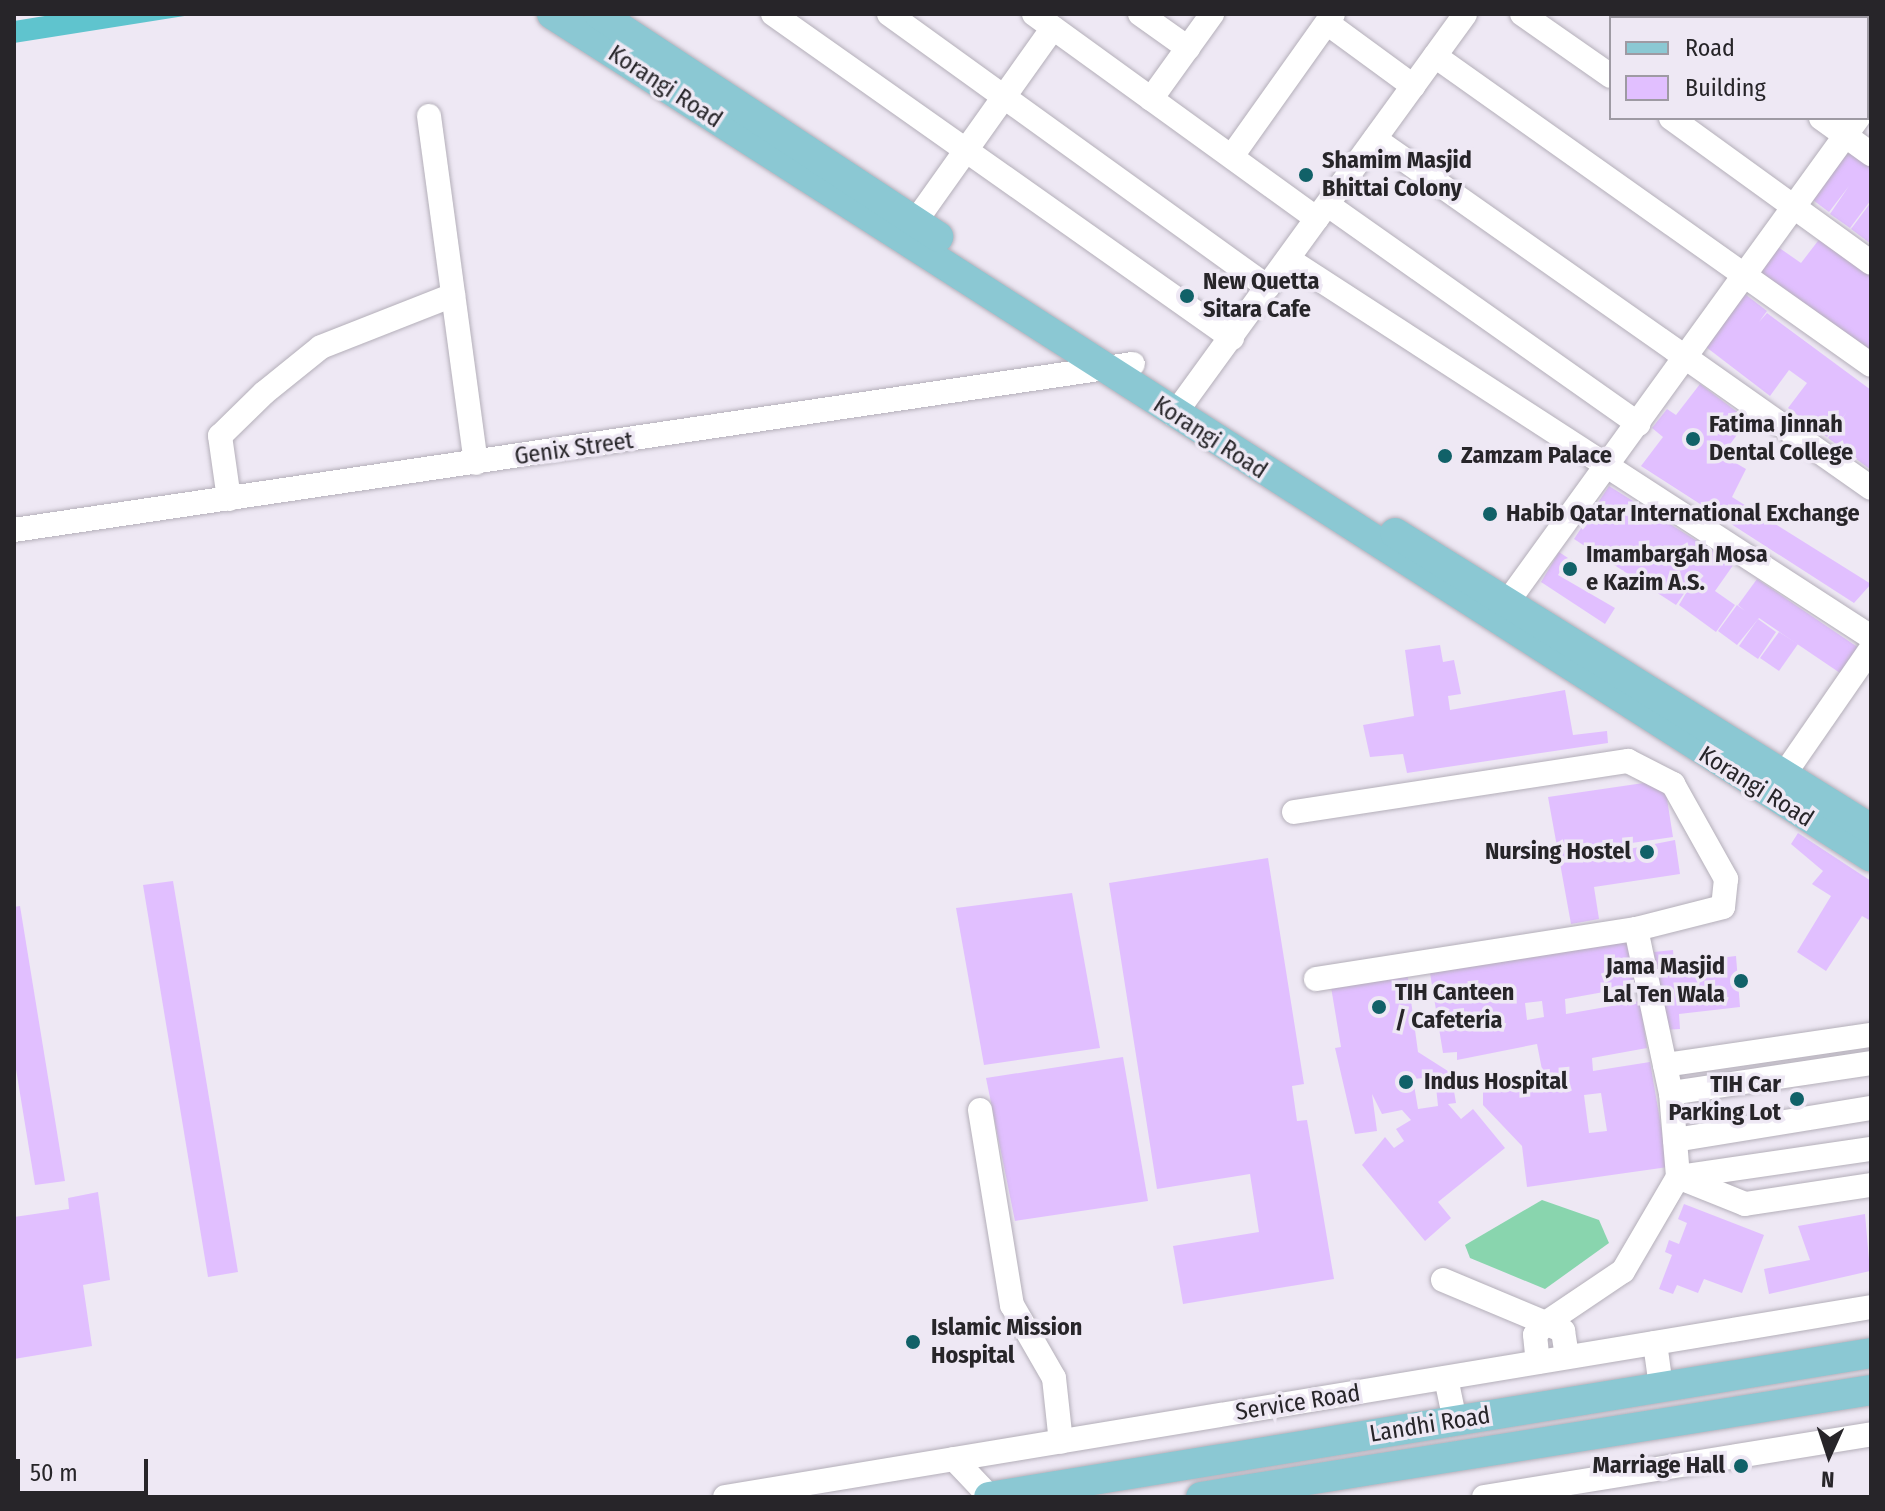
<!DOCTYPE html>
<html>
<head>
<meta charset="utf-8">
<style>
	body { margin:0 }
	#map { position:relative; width:1885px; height:1511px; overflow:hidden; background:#eee8f4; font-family:"Fira Sans Condensed",sans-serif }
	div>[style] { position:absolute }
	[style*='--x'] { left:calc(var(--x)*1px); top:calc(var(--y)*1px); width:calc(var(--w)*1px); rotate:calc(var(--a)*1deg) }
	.green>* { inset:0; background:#89d5ae }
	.water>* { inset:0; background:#5fc4ce }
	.building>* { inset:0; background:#e1bfff }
	.roads { filter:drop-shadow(0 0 2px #b4afb9) drop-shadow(0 0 2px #b4afb9) }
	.minor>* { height:24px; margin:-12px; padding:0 12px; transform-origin:12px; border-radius:12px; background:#fff }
	.major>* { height:30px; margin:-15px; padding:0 15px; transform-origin:15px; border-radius:15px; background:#8bc8d3 }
	.dots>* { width:22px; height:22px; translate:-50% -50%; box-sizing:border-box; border:4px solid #eee8f4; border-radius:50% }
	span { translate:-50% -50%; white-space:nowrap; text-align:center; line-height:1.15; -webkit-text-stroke:7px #eee8f4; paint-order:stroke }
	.street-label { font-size:24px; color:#272529 }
	.poi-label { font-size:24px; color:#272529; font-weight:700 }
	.left { translate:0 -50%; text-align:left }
	.right { translate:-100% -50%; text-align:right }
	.frame { position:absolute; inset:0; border:16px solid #272529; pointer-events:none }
	.legend { position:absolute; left:1609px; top:16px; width:260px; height:104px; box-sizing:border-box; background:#eee8f4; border:2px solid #9e9aa3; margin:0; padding:10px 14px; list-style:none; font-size:24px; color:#272529 }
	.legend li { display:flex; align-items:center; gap:16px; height:40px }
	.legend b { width:40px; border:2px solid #9e9aa3 }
	.north { position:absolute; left:1789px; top:1415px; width:80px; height:80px; -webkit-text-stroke:6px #eee8f4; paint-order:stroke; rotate:183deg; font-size:22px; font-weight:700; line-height:32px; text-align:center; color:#272529 }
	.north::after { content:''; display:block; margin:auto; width:28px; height:36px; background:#272529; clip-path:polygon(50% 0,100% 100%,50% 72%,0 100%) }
	.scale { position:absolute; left:16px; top:1459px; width:132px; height:36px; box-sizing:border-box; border:4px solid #272529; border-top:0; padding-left:10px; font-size:24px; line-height:28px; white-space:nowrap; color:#272529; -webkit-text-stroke:6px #eee8f4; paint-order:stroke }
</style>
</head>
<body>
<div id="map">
	<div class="green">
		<div style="clip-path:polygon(1542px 1200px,1599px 1220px,1609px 1243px,1545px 1289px,1470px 1258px,1465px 1245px)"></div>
	</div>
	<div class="water">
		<div style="clip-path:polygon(57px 14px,197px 14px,14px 43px,14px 21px)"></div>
	</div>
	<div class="building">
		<div style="clip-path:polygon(1849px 146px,1871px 163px,1871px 200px,1850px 228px,1830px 214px,1849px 186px,1829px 212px,1809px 197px)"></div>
		<div style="clip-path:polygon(1871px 202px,1871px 244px,1851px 229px)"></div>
		<div style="clip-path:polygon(1821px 237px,1871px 275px,1871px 355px,1759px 273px,1778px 247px,1801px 263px)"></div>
		<div style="clip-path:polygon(1745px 294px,1767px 311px,1759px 322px,1767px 313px,1871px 390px,1871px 470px,1828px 438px,1847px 412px,1827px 437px,1788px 408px,1807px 383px,1789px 370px,1770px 396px,1706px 347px)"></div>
		<div style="clip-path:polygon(1700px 384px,1748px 420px,1722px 455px,1746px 469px,1732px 497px,1871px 584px,1854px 603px,1641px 466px,1663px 437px,1652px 428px,1667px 409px,1676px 415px)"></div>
		<div style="clip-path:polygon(1609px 486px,1734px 564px,1715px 591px,1735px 605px,1716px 632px,1679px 605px,1695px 578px,1676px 605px,1574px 539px)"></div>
		<div style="clip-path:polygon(1559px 552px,1568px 558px,1558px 575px,1615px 608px,1605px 624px,1541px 582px)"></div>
		<div style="clip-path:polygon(1757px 579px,1859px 648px,1840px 673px,1759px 618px,1737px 645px,1718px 631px,1737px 605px,1745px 611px,1738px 605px)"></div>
		<div style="clip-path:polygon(1758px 619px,1776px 632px,1758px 659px,1739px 646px)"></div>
		<div style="clip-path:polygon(1779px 632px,1798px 644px,1779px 671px,1760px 658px)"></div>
		<div style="clip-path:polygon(1440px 645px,1443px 662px,1454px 660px,1461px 694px,1448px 696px,1450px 710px,1565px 690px,1573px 735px,1607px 731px,1608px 743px,1407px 773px,1403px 754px,1370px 757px,1363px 725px,1414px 716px,1405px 650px)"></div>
		<div style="clip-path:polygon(1664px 780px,1673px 837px,1590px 849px,1598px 855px,1675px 840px,1680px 874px,1594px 887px,1599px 919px,1571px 924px,1548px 797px)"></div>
		<div style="clip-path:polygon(1798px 833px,1871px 881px,1871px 921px,1862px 916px,1826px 971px,1797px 952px,1831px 896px,1812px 884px,1823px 871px,1791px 844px)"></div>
		<div style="clip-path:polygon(1268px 858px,1304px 1084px,1292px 1086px,1297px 1121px,1307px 1120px,1334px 1279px,1183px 1304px,1173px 1246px,1259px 1232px,1250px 1174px,1157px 1189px,1109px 883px)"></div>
		<div style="clip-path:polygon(173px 881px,238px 1272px,208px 1277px,143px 885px)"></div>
		<div style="clip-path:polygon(1072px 893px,1100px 1048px,984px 1065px,956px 908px)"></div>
		<div style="clip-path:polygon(20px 906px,65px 1181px,35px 1185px,14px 1057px,14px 907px)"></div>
		<div style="clip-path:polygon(evenodd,1628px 939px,1637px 986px,1565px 999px,1566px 1014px,1640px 1001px,1647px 1048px,1592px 1058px,1593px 1071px,1650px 1062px,1668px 1167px,1527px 1187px,1522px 1146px,1483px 1105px,1483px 1089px,1544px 1080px,1537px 1044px,1457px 1060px,1457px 1052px,1443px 1053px,1430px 973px,1628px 939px,1542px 1001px,1544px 1017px,1527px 1020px,1525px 1003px,1542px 1001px,1628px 939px,1601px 1093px,1607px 1131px,1589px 1133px,1584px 1095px,1601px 1093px)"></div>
		<div style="clip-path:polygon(1673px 950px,1674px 963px,1736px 956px,1740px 1007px,1679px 1014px,1680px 1029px,1663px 1030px,1654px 952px)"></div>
		<div style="clip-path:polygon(evenodd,1407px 971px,1418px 1052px,1451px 1073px,1456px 1103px,1448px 1104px,1461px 1119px,1473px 1109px,1505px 1148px,1438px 1202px,1451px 1218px,1425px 1241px,1362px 1165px,1385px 1137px,1394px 1148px,1404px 1141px,1396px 1129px,1411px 1120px,1402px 1110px,1382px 1114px,1372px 1094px,1377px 1131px,1355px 1134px,1335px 1048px,1341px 1047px,1330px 981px,1407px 971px,1435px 1077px,1438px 1106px,1418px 1109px,1413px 1079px,1435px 1077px)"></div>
		<div style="clip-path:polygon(1123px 1057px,1148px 1201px,1015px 1221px,986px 1078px)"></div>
		<div style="clip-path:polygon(98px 1192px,110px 1280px,83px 1285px,92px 1346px,14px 1359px,14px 1217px,69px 1209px,68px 1198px)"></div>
		<div style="clip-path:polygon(1684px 1204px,1764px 1235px,1742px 1293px,1704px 1279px,1698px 1293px,1677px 1285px,1673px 1294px,1659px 1289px,1672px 1255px,1665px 1252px,1669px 1240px,1679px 1244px,1687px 1223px,1678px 1219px)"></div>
		<div style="clip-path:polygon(1865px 1214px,1870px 1271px,1769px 1294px,1764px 1269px,1810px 1260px,1798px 1226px)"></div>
	</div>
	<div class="roads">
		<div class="minor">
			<div style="--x:773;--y:14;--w:562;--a:35.22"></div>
			<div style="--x:889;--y:14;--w:467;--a:35.8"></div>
			<div style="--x:1034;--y:14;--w:349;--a:35.9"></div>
			<div style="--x:1140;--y:14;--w:59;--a:35.3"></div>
			<div style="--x:1522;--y:14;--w:108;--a:34.9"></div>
			<div style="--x:1678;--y:14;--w:6;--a:39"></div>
			<div style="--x:1832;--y:14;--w:7;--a:34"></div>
			<div style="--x:1327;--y:23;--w:107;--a:36.2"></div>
			<div style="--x:1867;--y:39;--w:5;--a:37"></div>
			<div style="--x:1435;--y:56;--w:534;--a:35.33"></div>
			<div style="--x:1151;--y:99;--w:105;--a:-54.3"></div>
			<div style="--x:429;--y:116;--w:350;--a:82.3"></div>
			<div style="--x:1671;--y:118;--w:247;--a:35.9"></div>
			<div style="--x:1821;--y:118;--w:62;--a:35.8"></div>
			<div style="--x:1375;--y:139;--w:606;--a:35.13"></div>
			<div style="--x:1232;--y:156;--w:174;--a:-54.6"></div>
			<div style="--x:1328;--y:205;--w:380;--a:35.2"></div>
			<div style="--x:915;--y:222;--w:238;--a:-54.6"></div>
			<div style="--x:1288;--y:259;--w:695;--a:32.96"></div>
			<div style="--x:1174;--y:415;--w:495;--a:-54"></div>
			<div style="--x:229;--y:499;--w:64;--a:-98.1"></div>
			<div style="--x:220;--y:436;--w:62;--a:-44.3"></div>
			<div style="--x:264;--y:393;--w:73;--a:-38.9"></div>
			<div style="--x:321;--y:347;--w:142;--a:-21.5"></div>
			<div style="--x:14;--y:530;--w:1131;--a:-8.44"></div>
			<div style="--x:1498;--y:615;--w:614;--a:-54.08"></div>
			<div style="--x:1783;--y:776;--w:155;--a:-55.3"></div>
			<div style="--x:1294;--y:812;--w:338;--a:-8.7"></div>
			<div style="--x:1628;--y:761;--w:51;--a:27.1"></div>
			<div style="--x:1673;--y:784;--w:109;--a:60.8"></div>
			<div style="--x:1726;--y:879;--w:28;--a:96"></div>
			<div style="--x:1723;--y:907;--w:90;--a:165.8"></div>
			<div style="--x:1636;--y:929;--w:168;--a:78"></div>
			<div style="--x:1671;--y:1093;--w:84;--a:85.2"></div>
			<div style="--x:1678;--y:1177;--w:109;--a:120.3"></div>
			<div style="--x:1623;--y:1271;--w:93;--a:146"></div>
			<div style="--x:1546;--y:1323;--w:19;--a:25"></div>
			<div style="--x:1563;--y:1331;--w:26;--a:81"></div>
			<div style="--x:1316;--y:979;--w:324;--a:-8.9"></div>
			<div style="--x:1665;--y:1065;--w:208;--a:-8.3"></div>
			<div style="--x:1671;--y:1093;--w:202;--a:-8.5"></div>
			<div style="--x:980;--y:1110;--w:198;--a:80.7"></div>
			<div style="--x:1012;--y:1305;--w:84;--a:60.1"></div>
			<div style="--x:1054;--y:1378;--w:64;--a:83.8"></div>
			<div style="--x:1675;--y:1140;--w:199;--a:-9.3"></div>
			<div style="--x:1678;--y:1177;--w:72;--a:21.9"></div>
			<div style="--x:1745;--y:1204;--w:127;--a:-8.6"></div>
			<div style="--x:1678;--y:1177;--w:195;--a:-8.3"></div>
			<div style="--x:1443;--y:1280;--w:112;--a:22.7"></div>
			<div style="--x:1546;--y:1323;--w:16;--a:133"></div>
			<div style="--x:1535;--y:1335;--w:27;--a:84"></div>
			<div style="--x:1655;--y:1343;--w:44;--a:82.2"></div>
			<div style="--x:1446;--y:1378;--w:44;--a:78.2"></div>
			<div style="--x:954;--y:1459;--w:52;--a:46.5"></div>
			<div style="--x:725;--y:1497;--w:1162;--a:-9.41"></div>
			<div style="--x:1484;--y:1497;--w:392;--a:-9.2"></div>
		</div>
		<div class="major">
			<div style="--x:552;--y:14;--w:1565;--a:32.58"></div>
			<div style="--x:599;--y:14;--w:406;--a:33.3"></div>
			<div style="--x:1395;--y:533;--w:561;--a:31.88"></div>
			<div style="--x:989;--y:1497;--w:894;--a:-9.27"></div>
			<div style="--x:1201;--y:1497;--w:678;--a:-9.07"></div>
		</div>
	</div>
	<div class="dots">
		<div style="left:1306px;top:175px;background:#116168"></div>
		<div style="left:1187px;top:296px;background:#116168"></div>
		<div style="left:1693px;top:439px;background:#116168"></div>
		<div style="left:1445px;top:456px;background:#116168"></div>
		<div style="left:1490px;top:514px;background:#116168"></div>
		<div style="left:1570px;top:569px;background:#116168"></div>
		<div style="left:1647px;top:852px;background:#116168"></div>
		<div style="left:1741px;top:981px;background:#116168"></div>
		<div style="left:1379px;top:1007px;background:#116168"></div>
		<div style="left:1406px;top:1082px;background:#116168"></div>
		<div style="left:1797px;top:1099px;background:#116168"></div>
		<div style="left:913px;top:1342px;background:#116168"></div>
		<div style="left:1741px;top:1466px;background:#116168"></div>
	</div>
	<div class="street-label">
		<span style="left:665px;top:87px;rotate:33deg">Korangi Road</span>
		<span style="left:1210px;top:438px;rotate:33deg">Korangi Road</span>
		<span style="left:574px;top:449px;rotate:-8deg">Genix Street</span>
		<span style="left:1756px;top:787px;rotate:32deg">Korangi Road</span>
		<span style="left:1298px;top:1403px;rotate:-9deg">Service Road</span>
		<span style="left:1430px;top:1425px;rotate:-9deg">Landhi Road</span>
	</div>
	<div class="poi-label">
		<span class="left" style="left:1322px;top:175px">Shamim Masjid<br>Bhittai Colony</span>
		<span class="left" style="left:1203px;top:296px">New Quetta<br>Sitara Cafe</span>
		<span class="left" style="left:1709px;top:439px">Fatima Jinnah<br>Dental College</span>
		<span class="left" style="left:1461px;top:456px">Zamzam Palace</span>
		<span class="left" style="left:1506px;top:514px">Habib Qatar International Exchange</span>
		<span class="left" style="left:1586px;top:569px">Imambargah Mosa<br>e Kazim A.S.</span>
		<span class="right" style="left:1631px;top:852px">Nursing Hostel</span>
		<span class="right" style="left:1725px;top:981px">Jama Masjid<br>Lal Ten Wala</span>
		<span class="left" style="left:1395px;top:1007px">TIH Canteen<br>/ Cafeteria</span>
		<span class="left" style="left:1424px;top:1082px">Indus Hospital</span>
		<span class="right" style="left:1781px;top:1099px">TIH Car<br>Parking Lot</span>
		<span class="left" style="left:931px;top:1342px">Islamic Mission<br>Hospital</span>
		<span class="right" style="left:1725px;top:1466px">Marriage Hall</span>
	</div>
	<div class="frame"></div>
	<ul class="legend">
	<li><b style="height:10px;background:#8bc8d3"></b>Road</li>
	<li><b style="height:22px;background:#e1bfff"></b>Building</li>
	</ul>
	<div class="north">N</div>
	<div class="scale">50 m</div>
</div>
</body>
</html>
